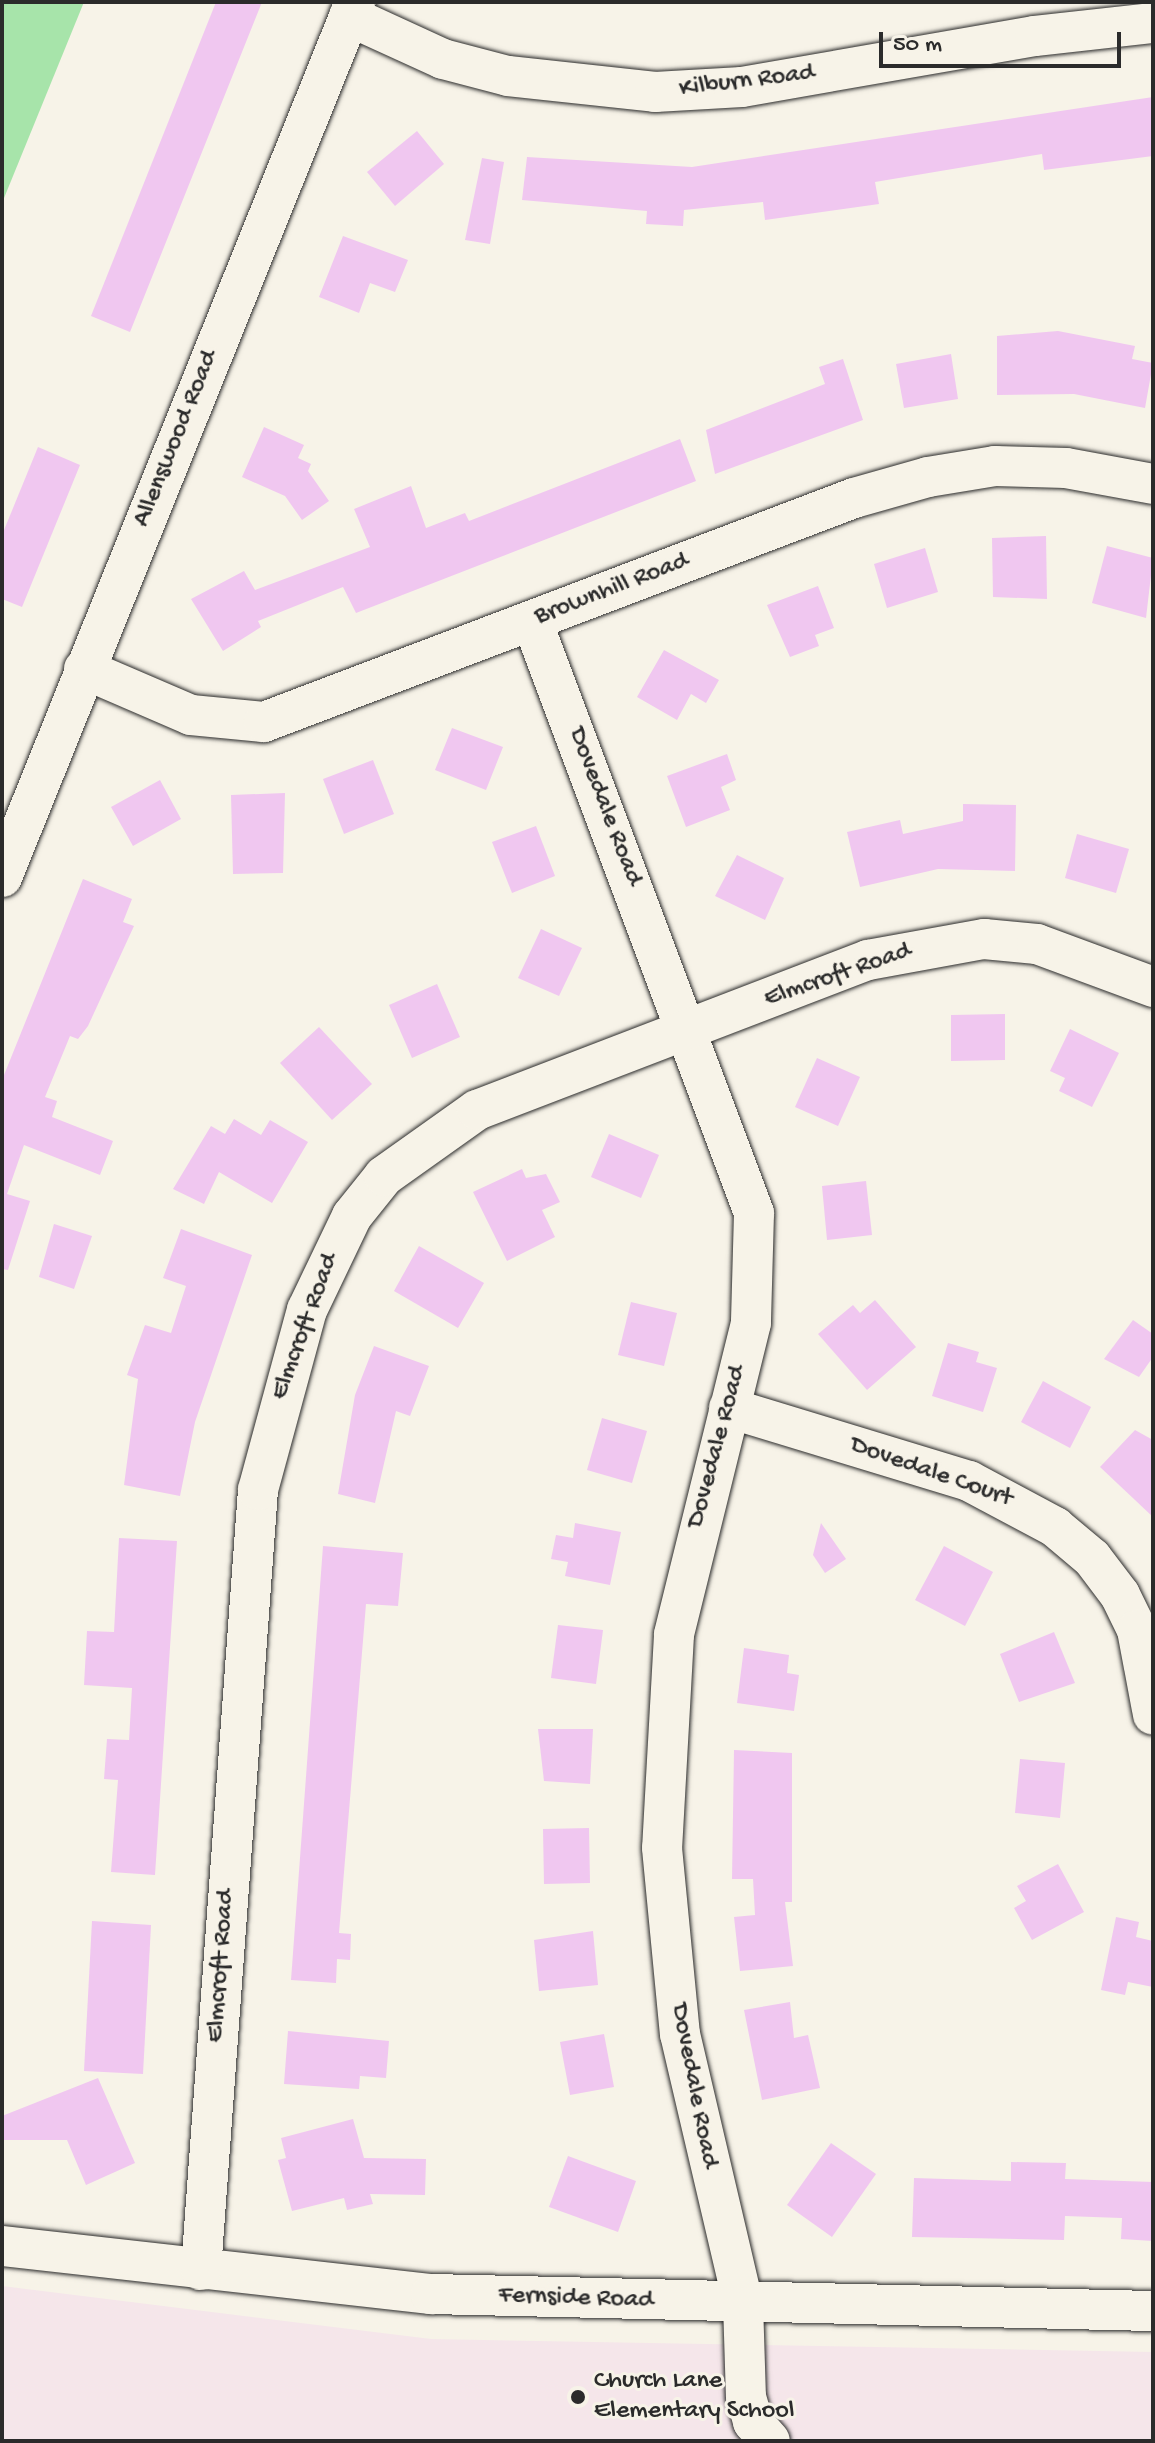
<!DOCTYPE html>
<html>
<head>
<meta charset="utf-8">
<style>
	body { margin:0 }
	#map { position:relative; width:1155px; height:2443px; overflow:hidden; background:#f7f3e8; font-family:"Gochi Hand",sans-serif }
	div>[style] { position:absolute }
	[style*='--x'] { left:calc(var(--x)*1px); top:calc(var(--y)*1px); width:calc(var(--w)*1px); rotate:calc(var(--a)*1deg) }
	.built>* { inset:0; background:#f5e6ea }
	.green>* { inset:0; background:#a7e4aa }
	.building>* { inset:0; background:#f0c7f0 }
	.roads { filter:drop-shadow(0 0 2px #2b2b2b) drop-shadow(0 0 2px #2b2b2b) }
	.minor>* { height:40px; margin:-20px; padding:0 20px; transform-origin:20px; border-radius:20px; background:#f7f3e8 }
	.dots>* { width:22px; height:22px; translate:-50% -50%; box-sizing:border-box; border:4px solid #f7f3e8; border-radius:50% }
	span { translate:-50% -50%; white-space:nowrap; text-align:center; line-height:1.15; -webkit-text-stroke:6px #f7f3e8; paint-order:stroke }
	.street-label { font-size:26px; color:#2b2b2b }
	.poi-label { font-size:26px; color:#2b2b2b }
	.left { translate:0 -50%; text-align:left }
	.frame { position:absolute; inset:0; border:4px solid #2b2b2b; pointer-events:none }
	.scale { position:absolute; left:879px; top:32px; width:242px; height:36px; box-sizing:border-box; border:4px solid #2b2b2b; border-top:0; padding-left:10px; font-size:24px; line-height:28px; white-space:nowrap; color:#2b2b2b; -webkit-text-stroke:6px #f7f3e8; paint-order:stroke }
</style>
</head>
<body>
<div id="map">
	<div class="built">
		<div style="clip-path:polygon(2px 2286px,431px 2339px,1153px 2352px,1153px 2441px,2px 2441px)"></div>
	</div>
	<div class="green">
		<div style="clip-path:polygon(2px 2px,84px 2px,2px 203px)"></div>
	</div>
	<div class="building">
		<div style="clip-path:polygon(216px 2px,262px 2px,130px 332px,91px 316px)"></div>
		<div style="clip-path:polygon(1153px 97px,1153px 156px,1044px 170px,1042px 154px,875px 182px,879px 204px,765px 220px,763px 202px,684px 210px,683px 226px,646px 224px,647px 211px,522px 200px,527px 157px,692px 167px)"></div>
		<div style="clip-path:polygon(417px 131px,444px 164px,395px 206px,367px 172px)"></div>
		<div style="clip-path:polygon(482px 158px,504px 162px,490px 244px,465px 240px)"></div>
		<div style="clip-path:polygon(343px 236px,408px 260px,395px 292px,370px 283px,359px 313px,319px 297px)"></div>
		<div style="clip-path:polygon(1058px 331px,1135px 346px,1132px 359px,1153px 363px,1145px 408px,1074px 394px,997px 395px,997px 336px)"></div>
		<div style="clip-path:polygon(951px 354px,958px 399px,904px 408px,896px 364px)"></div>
		<div style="clip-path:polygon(843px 359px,863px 420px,715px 474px,706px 430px,825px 384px,819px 367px)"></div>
		<div style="clip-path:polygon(264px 427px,304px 445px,298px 458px,311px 464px,308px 471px,329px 501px,302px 520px,285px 496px,242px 477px)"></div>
		<div style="clip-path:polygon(680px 439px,696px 481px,356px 613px,343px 587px,258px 621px,261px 627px,223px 651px,191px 599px,244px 571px,255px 590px,370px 547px,354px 509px,411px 486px,426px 528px,465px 513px,469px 521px)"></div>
		<div style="clip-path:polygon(38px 447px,80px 465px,22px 607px,2px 599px,2px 535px)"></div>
		<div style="clip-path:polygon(1046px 536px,1047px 599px,993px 597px,992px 538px)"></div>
		<div style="clip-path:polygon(1107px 546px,1153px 558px,1146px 618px,1092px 603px)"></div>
		<div style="clip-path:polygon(925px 548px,938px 592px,887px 608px,874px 564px)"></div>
		<div style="clip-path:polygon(818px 586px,834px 628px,815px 635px,819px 646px,790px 657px,767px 605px)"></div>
		<div style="clip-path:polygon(664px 650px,719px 680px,706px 703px,691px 694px,677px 720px,637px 697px)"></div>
		<div style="clip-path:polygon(452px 728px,503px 747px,486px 790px,435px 770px)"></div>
		<div style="clip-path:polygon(727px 754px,736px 780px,721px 787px,730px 810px,686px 827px,667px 776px)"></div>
		<div style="clip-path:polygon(373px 760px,394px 814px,344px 834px,323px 779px)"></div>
		<div style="clip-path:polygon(160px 780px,181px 819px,133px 846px,111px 807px)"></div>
		<div style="clip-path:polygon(285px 793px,283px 873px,233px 874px,231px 795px)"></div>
		<div style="clip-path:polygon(963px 804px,1016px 805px,1015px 871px,938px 869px,860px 887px,847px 832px,900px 820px,903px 834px,963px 821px)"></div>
		<div style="clip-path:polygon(536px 826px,555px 876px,512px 893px,492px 842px)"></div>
		<div style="clip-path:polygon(1077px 834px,1129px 849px,1116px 893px,1065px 878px)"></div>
		<div style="clip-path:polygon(737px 855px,784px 878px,765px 920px,715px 896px)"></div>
		<div style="clip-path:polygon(83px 879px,132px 899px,123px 922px,134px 926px,88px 1026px,78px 1039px,70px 1036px,45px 1097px,57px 1101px,52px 1117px,113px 1141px,100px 1175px,24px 1145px,7px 1194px,30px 1201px,8px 1270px,2px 1269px,2px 1080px)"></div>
		<div style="clip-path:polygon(541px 929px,582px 948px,559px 996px,518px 978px)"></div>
		<div style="clip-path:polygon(437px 984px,460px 1037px,412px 1058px,389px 1005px)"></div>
		<div style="clip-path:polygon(1005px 1014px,1005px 1060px,951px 1061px,951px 1015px)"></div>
		<div style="clip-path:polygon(319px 1027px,372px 1084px,332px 1120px,280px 1063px)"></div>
		<div style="clip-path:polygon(1070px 1029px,1119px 1053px,1092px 1107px,1059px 1091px,1065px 1078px,1050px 1071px)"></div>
		<div style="clip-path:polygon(817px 1058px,860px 1077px,838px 1126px,795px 1107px)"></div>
		<div style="clip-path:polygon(234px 1119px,261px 1135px,270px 1120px,308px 1142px,272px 1203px,219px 1172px,204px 1204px,173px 1189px,211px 1126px,225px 1134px)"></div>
		<div style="clip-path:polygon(609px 1134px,659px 1155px,641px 1198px,591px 1177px)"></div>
		<div style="clip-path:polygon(522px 1169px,526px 1178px,546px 1174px,560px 1202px,542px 1210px,555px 1237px,507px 1261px,473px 1192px)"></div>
		<div style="clip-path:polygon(866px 1181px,872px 1235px,827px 1240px,822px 1186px)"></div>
		<div style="clip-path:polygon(54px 1224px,92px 1236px,74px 1289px,39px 1277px)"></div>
		<div style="clip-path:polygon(181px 1229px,252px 1255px,195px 1422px,180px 1496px,124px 1485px,138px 1379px,127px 1375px,145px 1325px,171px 1333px,186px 1286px,163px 1278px)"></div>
		<div style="clip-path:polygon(419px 1246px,484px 1283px,458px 1328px,394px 1291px)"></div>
		<div style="clip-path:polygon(875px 1300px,916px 1347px,867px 1390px,818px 1334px,853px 1305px,860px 1313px)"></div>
		<div style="clip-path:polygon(631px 1302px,677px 1313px,664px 1366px,618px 1355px)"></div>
		<div style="clip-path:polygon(1133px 1320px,1153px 1334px,1153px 1357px,1139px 1377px,1104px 1359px)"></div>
		<div style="clip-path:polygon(948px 1343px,979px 1352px,976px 1362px,997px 1368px,983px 1412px,932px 1396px)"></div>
		<div style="clip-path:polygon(374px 1346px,429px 1366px,410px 1416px,396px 1411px,375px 1503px,338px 1494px,355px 1395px)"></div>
		<div style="clip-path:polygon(1043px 1381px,1091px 1407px,1070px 1448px,1021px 1422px)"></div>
		<div style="clip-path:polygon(602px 1418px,647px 1431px,632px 1483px,587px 1470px)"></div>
		<div style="clip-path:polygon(1135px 1430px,1153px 1440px,1153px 1517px,1100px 1467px)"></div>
		<div style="clip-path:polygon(575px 1523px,621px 1532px,610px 1585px,565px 1576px,568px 1562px,551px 1559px,556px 1535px,573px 1538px)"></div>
		<div style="clip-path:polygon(821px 1523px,846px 1559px,825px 1573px,813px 1555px)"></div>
		<div style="clip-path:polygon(119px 1538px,177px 1541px,155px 1875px,111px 1872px,118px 1780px,104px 1779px,107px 1739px,129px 1740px,132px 1688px,84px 1685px,87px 1631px,114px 1632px)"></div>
		<div style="clip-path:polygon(323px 1546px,403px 1553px,398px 1606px,366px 1604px,339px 1933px,351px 1934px,350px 1960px,337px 1959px,336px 1983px,291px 1980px)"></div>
		<div style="clip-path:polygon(944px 1546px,993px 1572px,965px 1626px,915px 1600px)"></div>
		<div style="clip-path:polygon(558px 1625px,603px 1630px,596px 1684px,551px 1678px)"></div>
		<div style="clip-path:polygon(1054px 1632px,1075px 1683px,1019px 1702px,1000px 1654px)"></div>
		<div style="clip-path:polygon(744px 1648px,789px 1655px,787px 1673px,799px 1675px,794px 1711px,737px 1703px)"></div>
		<div style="clip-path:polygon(538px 1729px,593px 1729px,590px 1784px,544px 1781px)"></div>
		<div style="clip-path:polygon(734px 1750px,792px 1753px,792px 1902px,785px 1902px,793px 1966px,740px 1971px,734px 1917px,755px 1915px,753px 1879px,732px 1879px)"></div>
		<div style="clip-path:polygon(1020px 1759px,1065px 1763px,1060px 1818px,1015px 1813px)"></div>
		<div style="clip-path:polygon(589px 1828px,590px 1883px,544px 1884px,543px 1829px)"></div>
		<div style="clip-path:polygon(1058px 1864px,1084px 1912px,1032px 1940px,1014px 1908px,1026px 1901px,1017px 1886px)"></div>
		<div style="clip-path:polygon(1116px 1917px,1139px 1922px,1136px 1937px,1153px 1941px,1153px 1987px,1128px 1982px,1125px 1995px,1101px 1990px)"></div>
		<div style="clip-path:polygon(92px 1921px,151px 1925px,143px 2074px,84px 2071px)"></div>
		<div style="clip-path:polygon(593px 1931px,598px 1985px,539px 1991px,534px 1940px)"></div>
		<div style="clip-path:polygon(790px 2002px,794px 2038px,808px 2035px,820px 2088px,762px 2100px,744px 2010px)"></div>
		<div style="clip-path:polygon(288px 2031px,389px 2041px,386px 2078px,360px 2076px,359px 2089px,284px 2084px)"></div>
		<div style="clip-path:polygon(604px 2034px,614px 2087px,570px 2095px,560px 2042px)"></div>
		<div style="clip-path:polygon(98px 2078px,135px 2163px,86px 2185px,67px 2140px,2px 2140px,2px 2116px)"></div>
		<div style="clip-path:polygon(353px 2119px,364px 2158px,426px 2159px,425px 2195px,370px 2194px,373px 2204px,347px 2210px,344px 2198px,292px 2211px,278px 2160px,286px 2158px,281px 2138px)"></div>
		<div style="clip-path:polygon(831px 2143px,876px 2174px,832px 2237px,787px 2205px)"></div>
		<div style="clip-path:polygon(568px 2156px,636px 2181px,618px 2232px,549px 2207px)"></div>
		<div style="clip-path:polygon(1011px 2162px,1066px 2163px,1065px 2179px,1153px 2182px,1153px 2241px,1121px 2239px,1122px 2218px,1065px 2216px,1064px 2240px,912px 2237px,914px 2178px,1011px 2181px)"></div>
	</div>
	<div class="roads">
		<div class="minor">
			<div style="--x:349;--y:16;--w:103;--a:24.6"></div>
			<div style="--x:443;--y:59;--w:67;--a:14.7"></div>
			<div style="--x:508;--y:76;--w:148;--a:6.2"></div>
			<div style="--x:655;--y:92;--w:87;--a:-3.3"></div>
			<div style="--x:742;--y:87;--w:297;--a:-9.9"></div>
			<div style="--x:1035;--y:36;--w:119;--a:-6.3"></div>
			<div style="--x:532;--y:621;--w:632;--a:69.44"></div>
			<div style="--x:754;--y:1213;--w:110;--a:91.6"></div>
			<div style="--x:751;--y:1323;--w:321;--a:103.9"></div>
			<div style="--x:674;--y:1635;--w:213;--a:93.2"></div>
			<div style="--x:662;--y:1848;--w:187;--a:84.5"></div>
			<div style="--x:680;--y:2034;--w:276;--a:76.8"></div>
			<div style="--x:743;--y:2303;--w:94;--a:88.2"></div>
			<div style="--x:746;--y:2397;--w:26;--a:74"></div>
			<div style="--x:753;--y:2422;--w:25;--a:48"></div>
			<div style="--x:84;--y:669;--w:116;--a:23.3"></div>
			<div style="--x:191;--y:715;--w:73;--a:5.5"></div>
			<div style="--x:264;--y:722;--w:631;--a:-20.79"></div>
			<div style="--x:854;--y:498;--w:77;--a:-15.8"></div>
			<div style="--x:928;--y:477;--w:68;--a:-9.3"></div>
			<div style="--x:995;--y:466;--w:71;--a:1.6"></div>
			<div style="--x:1066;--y:468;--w:88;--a:10.4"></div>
			<div style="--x:2;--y:877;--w:944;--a:-68.03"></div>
			<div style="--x:729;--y:1408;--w:251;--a:16.9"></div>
			<div style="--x:969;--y:1481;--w:98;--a:28.1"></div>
			<div style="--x:1055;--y:1527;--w:48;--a:40"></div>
			<div style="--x:1092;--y:1558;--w:46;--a:52.9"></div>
			<div style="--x:1120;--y:1595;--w:39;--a:64"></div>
			<div style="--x:1137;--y:1630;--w:86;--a:79.3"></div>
			<div style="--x:2;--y:2246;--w:432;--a:6.4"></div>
			<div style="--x:431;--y:2294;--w:722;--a:1.35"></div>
			<div style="--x:201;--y:2270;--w:782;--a:-85.82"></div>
			<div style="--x:258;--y:1490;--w:187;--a:-74.8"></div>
			<div style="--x:307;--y:1310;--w:104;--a:-64.4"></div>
			<div style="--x:352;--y:1216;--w:51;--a:-51.3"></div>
			<div style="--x:384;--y:1176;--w:114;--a:-35.4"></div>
			<div style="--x:477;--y:1110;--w:419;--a:-21"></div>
			<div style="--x:868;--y:960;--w:118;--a:-10.3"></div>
			<div style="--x:984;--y:939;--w:53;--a:5.4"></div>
			<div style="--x:1037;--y:944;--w:124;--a:20.3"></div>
		</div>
	</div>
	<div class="dots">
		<div style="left:578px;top:2397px;background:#2b2b2b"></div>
	</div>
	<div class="street-label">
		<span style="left:747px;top:82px;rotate:-7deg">Kilburn Road</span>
		<span style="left:177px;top:439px;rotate:-68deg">Allenswood Road</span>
		<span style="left:612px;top:590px;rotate:-21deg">Brownhill Road</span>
		<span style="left:604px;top:807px;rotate:69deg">Dovedale Road</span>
		<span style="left:838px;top:976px;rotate:-19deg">Elmcroft Road</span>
		<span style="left:306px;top:1327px;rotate:-70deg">Elmcroft Road</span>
		<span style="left:718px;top:1447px;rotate:-75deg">Dovedale Road</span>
		<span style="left:931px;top:1473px;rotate:19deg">Dovedale Court</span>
		<span style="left:222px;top:1966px;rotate:-86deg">Elmcroft Road</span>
		<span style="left:693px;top:2086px;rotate:79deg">Dovedale Road</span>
		<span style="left:576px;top:2299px;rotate:2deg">Fernside Road</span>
	</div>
	<div class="poi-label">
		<span class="left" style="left:594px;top:2397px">Church Lane<br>Elementary School</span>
	</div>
	<div class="frame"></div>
	<div class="scale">50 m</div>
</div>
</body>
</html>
